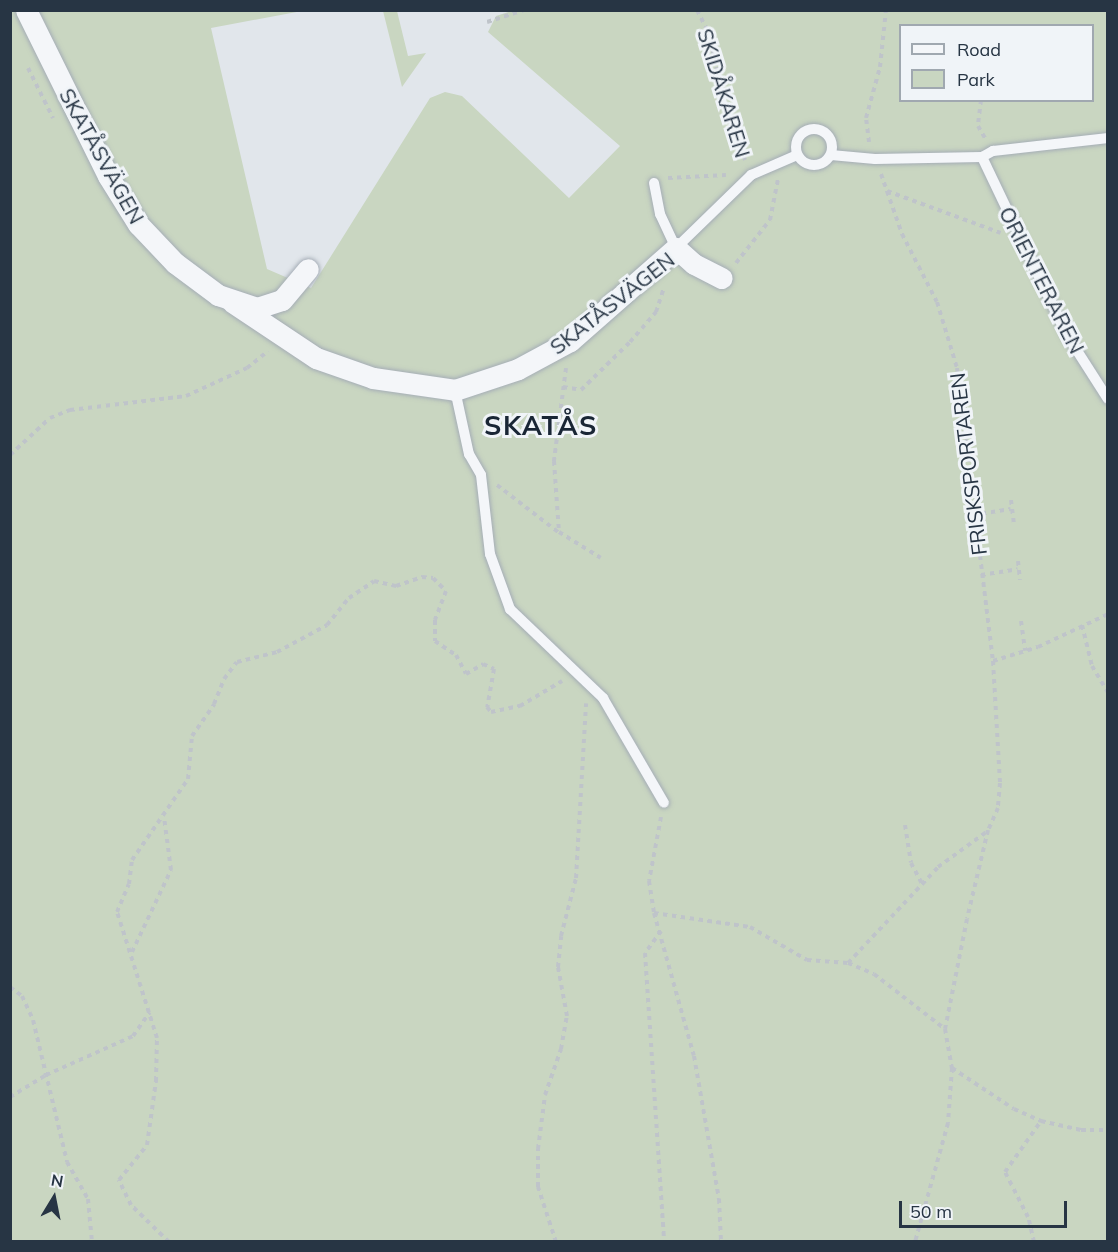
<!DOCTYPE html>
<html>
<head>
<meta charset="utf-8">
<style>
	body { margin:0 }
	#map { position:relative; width:1118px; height:1252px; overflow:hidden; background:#e1e6eb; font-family:Mulish,sans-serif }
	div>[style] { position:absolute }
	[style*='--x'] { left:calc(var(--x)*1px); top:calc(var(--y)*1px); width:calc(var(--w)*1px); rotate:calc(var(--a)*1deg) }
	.green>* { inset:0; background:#c9d6c1 }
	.path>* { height:4px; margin-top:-2px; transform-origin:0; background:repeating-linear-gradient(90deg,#bfc4ca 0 4.5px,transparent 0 9px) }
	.roads { filter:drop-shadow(0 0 2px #a5adb6) drop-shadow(0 0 2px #a5adb6) }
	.service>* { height:10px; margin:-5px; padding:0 5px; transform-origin:5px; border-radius:5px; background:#f4f6f9 }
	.service>.ring { margin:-5px; padding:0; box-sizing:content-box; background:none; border:10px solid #f4f6f9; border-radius:50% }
	.minor>* { height:21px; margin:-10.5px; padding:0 10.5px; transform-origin:10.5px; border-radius:10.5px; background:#f4f6f9 }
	span { translate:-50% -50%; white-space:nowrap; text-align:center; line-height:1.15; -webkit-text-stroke:6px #f0f4f8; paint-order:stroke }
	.street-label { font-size:21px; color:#273544 }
	.district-label { font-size:27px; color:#192635; font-weight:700; letter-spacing:1.5px }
	.frame { position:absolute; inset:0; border:12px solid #273544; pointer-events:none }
	.legend { position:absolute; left:899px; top:24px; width:195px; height:78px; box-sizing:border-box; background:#f0f4f8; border:2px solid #a0a8b0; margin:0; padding:8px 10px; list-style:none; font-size:18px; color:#273544 }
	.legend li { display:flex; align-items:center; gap:12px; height:30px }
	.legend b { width:30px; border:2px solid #a0a8b0 }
	.north { position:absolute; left:24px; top:1168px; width:60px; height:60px; -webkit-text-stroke:4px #f0f4f8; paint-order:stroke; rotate:10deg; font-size:16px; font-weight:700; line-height:24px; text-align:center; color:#273544 }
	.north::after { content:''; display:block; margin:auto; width:21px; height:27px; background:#273544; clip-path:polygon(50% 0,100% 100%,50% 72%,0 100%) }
	.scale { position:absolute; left:899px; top:1201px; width:168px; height:27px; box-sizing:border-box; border:3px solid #273544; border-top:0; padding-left:8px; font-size:18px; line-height:21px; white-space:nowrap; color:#273544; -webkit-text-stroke:4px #f0f4f8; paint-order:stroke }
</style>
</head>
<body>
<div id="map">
	<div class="green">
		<div style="clip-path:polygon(evenodd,515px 10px,1107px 11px,1107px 1241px,11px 1241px,10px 11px,302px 11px,211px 28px,267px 269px,311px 288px,430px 98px,445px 92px,462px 96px,569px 198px,620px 146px,488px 32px,496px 16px,515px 10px,900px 26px,1092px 26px,1092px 100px,900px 100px,900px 26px)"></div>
		<div style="clip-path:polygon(383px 11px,397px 11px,408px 56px,426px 53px,402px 87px)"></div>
	</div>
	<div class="path">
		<div style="--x:697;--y:10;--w:25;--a:63"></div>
		<div style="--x:708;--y:32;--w:84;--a:76.3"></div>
		<div style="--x:728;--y:114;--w:49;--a:69.7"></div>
		<div style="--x:487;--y:22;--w:38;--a:-18"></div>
		<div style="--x:28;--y:68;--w:56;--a:63.4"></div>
		<div style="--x:981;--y:100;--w:26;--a:97"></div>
		<div style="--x:978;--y:126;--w:14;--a:60"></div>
		<div style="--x:869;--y:142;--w:24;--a:-97"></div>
		<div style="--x:866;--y:118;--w:53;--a:-74.6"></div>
		<div style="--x:880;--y:67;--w:57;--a:-84"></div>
		<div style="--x:881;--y:174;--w:64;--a:70.7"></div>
		<div style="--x:902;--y:234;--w:76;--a:62.8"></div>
		<div style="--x:937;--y:302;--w:69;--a:73.1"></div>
		<div style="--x:957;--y:368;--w:295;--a:83"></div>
		<div style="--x:993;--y:661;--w:122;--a:86.7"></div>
		<div style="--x:1000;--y:783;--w:25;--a:95"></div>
		<div style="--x:998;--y:808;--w:24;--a:114"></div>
		<div style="--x:988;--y:830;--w:91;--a:103.3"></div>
		<div style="--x:967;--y:919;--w:112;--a:101.3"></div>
		<div style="--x:945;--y:1029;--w:40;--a:80"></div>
		<div style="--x:952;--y:1068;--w:55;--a:94.2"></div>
		<div style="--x:948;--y:1123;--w:123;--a:105.5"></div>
		<div style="--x:668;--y:178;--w:58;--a:-3"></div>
		<div style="--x:887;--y:191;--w:121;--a:20.2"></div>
		<div style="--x:736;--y:263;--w:55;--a:-51.7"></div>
		<div style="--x:770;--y:220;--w:42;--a:-79"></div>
		<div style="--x:566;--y:368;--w:94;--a:97.4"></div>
		<div style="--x:554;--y:461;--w:71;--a:86"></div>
		<div style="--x:559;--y:532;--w:49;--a:31.8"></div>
		<div style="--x:563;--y:387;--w:18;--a:9"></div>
		<div style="--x:581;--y:390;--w:69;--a:-44.4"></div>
		<div style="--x:630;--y:342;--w:40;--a:-49"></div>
		<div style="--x:656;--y:312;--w:26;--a:-72"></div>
		<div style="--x:10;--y:455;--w:54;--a:-42.8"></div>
		<div style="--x:50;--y:418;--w:22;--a:-22"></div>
		<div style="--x:70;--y:410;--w:117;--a:-6.9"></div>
		<div style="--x:186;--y:396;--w:67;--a:-24.7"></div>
		<div style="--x:247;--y:368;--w:27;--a:-39"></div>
		<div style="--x:497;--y:485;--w:77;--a:37.6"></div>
		<div style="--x:1011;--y:500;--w:24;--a:83"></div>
		<div style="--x:973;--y:515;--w:38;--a:-9"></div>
		<div style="--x:1018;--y:561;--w:19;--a:84"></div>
		<div style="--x:981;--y:575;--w:37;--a:-9"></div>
		<div style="--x:1021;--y:621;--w:30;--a:82"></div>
		<div style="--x:1082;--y:625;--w:42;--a:76.3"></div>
		<div style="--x:1092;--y:666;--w:31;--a:59"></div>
		<div style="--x:993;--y:661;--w:47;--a:-17.3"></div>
		<div style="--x:1038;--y:647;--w:77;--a:-25.2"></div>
		<div style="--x:661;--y:817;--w:65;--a:100.6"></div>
		<div style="--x:649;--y:881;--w:32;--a:81"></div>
		<div style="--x:654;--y:913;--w:148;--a:74.4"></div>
		<div style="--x:694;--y:1056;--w:145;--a:80.1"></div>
		<div style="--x:719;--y:1199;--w:43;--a:87.3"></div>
		<div style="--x:905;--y:825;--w:38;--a:81"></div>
		<div style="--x:911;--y:863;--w:24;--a:62"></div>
		<div style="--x:654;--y:913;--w:97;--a:8.3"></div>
		<div style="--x:750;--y:927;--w:66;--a:30.1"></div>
		<div style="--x:807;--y:960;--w:41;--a:4.2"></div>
		<div style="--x:848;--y:963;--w:132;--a:-46.8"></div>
		<div style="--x:938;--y:867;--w:62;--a:-35.8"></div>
		<div style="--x:661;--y:931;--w:27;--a:126"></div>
		<div style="--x:645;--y:953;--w:290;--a:86.2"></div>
		<div style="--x:132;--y:952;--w:91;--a:-64.6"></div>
		<div style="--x:171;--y:870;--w:53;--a:-97.5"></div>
		<div style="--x:848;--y:963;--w:28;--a:23"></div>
		<div style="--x:874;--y:974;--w:90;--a:37.8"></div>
		<div style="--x:10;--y:987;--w:15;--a:37"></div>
		<div style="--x:22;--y:996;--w:26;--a:65"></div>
		<div style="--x:33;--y:1020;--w:146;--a:76.5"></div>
		<div style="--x:67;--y:1162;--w:43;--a:60.4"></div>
		<div style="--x:88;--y:1199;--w:43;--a:84.7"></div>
		<div style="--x:952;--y:1068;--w:74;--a:33.5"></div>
		<div style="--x:1014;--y:1109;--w:30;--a:24"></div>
		<div style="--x:10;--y:1097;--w:42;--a:-31.4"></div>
		<div style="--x:46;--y:1075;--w:95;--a:-24.1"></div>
		<div style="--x:133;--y:1036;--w:29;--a:-55"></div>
		<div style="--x:169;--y:1242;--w:53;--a:-135.8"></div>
		<div style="--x:131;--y:1205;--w:28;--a:-116"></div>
		<div style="--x:119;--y:1180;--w:45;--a:-51.3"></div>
		<div style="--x:147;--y:1145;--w:65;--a:-82"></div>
		<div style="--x:156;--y:1081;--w:43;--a:-88.7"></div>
		<div style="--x:157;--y:1038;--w:132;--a:-107.6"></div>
		<div style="--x:117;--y:912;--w:30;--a:-67"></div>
		<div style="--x:129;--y:884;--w:24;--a:-83"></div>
		<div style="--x:132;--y:860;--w:98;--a:-55.3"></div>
		<div style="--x:188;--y:779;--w:43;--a:-84.7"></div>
		<div style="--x:192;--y:736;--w:39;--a:-55"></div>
		<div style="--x:214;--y:704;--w:27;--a:-68"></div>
		<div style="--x:224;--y:679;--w:21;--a:-53"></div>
		<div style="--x:237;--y:662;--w:41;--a:-14"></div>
		<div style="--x:277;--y:652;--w:57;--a:-28.4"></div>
		<div style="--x:327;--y:625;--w:35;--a:-51"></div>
		<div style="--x:349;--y:598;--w:30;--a:-34"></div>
		<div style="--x:374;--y:581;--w:23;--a:13"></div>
		<div style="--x:396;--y:586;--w:28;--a:-19"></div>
		<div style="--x:422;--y:577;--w:11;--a:5"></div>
		<div style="--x:433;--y:578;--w:18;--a:45"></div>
		<div style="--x:446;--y:591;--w:31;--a:111"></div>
		<div style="--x:435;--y:620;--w:21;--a:90"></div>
		<div style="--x:435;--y:641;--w:25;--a:34"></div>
		<div style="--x:456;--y:655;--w:21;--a:62"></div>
		<div style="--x:466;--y:674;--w:20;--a:-30"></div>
		<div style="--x:483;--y:664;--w:12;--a:24"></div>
		<div style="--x:494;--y:669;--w:39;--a:100"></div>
		<div style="--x:487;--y:707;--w:6;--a:51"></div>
		<div style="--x:491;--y:712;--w:30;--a:-12"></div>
		<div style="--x:520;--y:706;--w:49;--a:-30.8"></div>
		<div style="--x:556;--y:1242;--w:58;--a:-108.1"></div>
		<div style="--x:538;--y:1187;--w:38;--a:-90"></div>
		<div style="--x:538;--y:1149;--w:54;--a:-82.6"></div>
		<div style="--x:545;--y:1095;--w:49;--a:-70.8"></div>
		<div style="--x:561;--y:1049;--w:34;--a:-80"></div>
		<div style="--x:567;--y:1016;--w:50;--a:-100.4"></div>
		<div style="--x:558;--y:967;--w:31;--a:-84"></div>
		<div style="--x:561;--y:936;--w:60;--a:-75.5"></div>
		<div style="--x:576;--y:878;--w:175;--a:-86.7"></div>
		<div style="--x:1034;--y:1242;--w:26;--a:-103"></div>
		<div style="--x:1028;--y:1217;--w:51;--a:-117.1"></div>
		<div style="--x:1005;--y:1172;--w:62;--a:-54.8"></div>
		<div style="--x:1041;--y:1121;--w:41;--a:12.7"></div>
		<div style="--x:1081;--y:1130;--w:27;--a:0"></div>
	</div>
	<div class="roads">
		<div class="service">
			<div class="ring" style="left:796px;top:129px;width:26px;height:26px"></div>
			<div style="--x:831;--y:155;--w:44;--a:5.2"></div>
			<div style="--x:875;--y:159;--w:107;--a:-1.1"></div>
			<div style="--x:982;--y:157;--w:13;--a:-29"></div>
			<div style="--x:993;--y:151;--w:116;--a:-6.4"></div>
			<div style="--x:982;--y:157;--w:197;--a:64.5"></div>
			<div style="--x:1067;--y:335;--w:76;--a:57.4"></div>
			<div style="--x:654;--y:183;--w:32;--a:79"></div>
			<div style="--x:660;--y:214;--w:38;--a:65"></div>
			<div style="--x:676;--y:248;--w:105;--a:-44.2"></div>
			<div style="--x:751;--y:175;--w:50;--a:-23.5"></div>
			<div style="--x:455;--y:390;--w:66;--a:77.7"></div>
			<div style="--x:469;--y:454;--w:24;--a:60"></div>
			<div style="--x:481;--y:475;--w:80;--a:83.5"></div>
			<div style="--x:490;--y:554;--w:59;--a:70"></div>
			<div style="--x:510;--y:609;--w:129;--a:43.7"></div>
			<div style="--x:603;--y:698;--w:121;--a:59.8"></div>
		</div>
		<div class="minor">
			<div style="--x:26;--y:10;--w:185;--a:63.7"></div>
			<div style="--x:108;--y:176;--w:57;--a:58"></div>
			<div style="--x:138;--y:224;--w:54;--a:46.5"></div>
			<div style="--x:175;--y:263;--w:54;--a:36.7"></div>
			<div style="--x:218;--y:295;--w:41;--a:18.4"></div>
			<div style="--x:257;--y:308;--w:26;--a:-18"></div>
			<div style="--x:282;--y:300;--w:40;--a:-50"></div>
			<div style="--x:232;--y:302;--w:101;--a:33.7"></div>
			<div style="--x:316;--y:358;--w:60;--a:19.3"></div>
			<div style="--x:373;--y:378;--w:83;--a:8.3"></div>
			<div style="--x:455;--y:390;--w:66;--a:-18.4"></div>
			<div style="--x:518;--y:369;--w:59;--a:-28.3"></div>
			<div style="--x:570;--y:341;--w:141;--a:-41.3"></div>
			<div style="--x:676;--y:248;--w:24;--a:42"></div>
			<div style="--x:694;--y:264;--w:31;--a:27"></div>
		</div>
	</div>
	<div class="street-label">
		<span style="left:724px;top:93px;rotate:73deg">SKIDÅKAREN</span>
		<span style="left:102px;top:156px;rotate:61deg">SKATÅSVÄGEN</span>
		<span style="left:1042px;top:280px;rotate:63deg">ORIENTERAREN</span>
		<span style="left:612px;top:303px;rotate:-38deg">SKATÅSVÄGEN</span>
		<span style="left:968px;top:464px;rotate:-97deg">FRISKSPORTAREN</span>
	</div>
	<div class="district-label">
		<span style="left:541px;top:426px">SKATÅS</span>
	</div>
	<div class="frame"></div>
	<ul class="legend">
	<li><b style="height:8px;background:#f4f6f9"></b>Road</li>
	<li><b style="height:16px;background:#c9d6c1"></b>Park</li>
	</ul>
	<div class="north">N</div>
	<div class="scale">50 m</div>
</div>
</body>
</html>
